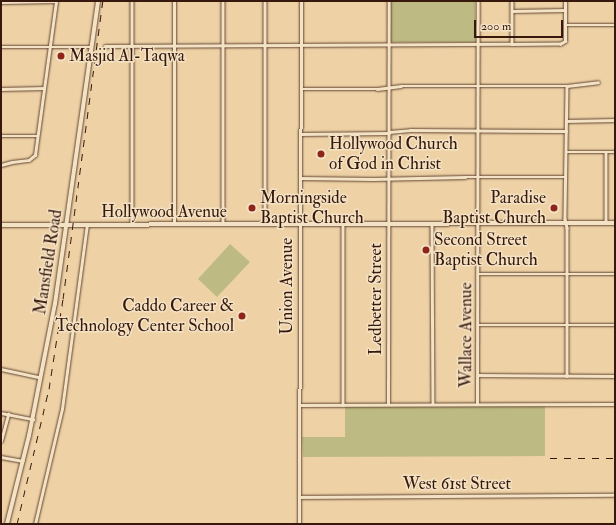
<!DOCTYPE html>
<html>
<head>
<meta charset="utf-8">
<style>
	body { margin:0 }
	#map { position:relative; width:616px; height:525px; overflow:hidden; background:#eed2a6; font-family:"IM FELL Double Pica",serif }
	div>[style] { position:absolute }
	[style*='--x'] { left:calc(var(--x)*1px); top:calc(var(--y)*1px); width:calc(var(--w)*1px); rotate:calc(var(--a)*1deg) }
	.green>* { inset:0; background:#beba83 }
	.roads { filter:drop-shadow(0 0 1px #644632) drop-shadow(0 0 1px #644632) }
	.minor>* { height:2.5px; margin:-1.25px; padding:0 1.25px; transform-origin:1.25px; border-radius:1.25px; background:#f4e2c5 }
	.tertiary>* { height:3px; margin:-1.5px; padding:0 1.5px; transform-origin:1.5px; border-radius:1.5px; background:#f4e2c5 }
	.secondary>* { height:3.5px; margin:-1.75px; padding:0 1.75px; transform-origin:1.75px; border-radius:1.75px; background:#f4e2c5 }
	.rail>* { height:1px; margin-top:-0.5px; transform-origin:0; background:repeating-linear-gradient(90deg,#36180c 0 7px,transparent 0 14px) }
	.dots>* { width:11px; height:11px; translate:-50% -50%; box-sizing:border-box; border:2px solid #f4e2c5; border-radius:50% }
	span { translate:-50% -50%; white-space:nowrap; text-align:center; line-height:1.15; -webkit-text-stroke:3px #f4e2c5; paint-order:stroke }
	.poi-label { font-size:17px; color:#36180c }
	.left { translate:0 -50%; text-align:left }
	.right { translate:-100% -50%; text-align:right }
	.street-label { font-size:17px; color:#36180c }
	.frame { position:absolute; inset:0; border:2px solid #36180c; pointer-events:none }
	.scale { position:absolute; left:474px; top:20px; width:89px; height:18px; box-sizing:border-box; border:2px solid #36180c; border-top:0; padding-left:5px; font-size:12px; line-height:14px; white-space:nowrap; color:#36180c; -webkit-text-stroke:3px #f4e2c5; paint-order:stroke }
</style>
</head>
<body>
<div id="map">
	<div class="green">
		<div style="clip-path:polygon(390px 1px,475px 1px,475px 42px,390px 42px)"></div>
		<div style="clip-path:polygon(230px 244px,250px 262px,217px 297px,198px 279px)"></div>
		<div style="clip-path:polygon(345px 406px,545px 406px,545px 456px,303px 457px,302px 437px,345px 437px)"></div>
	</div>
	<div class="roads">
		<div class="minor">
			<div style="--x:132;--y:1;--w:223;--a:90"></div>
			<div style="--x:223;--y:1;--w:223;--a:90"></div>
			<div style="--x:265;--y:1;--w:223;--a:90"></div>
			<div style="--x:512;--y:1;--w:43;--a:90"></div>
			<div style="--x:1;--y:2;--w:55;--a:-1"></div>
			<div style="--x:512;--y:11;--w:53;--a:-1.1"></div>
			<div style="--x:565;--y:25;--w:50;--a:0"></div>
			<div style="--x:105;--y:46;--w:455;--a:-0.3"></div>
			<div style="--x:560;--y:44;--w:6;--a:-31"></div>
			<div style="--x:565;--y:41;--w:40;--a:-90"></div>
			<div style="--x:1;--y:47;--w:90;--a:0"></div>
			<div style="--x:567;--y:86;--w:133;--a:90.9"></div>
			<div style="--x:565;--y:219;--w:9;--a:77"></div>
			<div style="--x:567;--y:228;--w:148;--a:90"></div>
			<div style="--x:1;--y:89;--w:43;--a:-1.3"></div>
			<div style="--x:301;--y:89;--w:76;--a:0"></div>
			<div style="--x:377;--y:89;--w:24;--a:-7"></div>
			<div style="--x:401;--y:86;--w:166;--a:0"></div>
			<div style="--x:567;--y:86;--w:31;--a:-7"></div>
			<div style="--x:566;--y:121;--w:49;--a:-1.2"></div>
			<div style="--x:389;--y:132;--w:21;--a:-5"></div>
			<div style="--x:410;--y:130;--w:156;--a:0.4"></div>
			<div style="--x:301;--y:134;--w:88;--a:-0.7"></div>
			<div style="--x:1;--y:136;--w:36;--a:0"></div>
			<div style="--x:567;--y:152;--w:48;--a:0"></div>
			<div style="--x:606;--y:152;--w:71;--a:90"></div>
			<div style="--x:1;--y:165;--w:11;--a:-15"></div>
			<div style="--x:12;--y:162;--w:17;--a:-7"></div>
			<div style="--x:29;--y:160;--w:8;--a:-40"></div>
			<div style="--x:35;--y:155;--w:155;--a:-82.2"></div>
			<div style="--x:300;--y:178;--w:73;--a:0.8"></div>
			<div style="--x:373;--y:179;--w:92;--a:-1.2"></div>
			<div style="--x:465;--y:177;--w:101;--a:0"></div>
			<div style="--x:174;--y:224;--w:223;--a:-90"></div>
			<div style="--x:343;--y:224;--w:181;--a:90"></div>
			<div style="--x:432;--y:224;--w:180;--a:89.7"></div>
			<div style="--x:478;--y:274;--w:137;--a:0"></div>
			<div style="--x:478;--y:325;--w:137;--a:0"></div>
			<div style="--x:1;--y:369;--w:40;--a:12"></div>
			<div style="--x:478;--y:375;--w:137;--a:0.4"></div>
			<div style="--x:388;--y:404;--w:403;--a:-89.9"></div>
			<div style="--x:477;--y:404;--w:403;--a:-89.9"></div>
			<div style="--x:300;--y:405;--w:315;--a:-0.2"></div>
			<div style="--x:1;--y:413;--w:33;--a:11"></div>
			<div style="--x:1;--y:441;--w:28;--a:-75"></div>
			<div style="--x:1;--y:457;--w:22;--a:10"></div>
			<div style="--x:299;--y:497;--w:316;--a:-0.4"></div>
			<div style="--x:35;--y:524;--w:118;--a:-76.8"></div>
			<div style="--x:62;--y:409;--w:186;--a:-82.3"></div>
		</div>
		<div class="tertiary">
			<div style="--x:299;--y:524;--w:523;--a:-89.78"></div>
		</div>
		<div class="secondary">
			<div style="--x:1;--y:225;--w:614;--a:-0.19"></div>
			<div style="--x:7;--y:524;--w:91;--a:-76"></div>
			<div style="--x:29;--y:436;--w:135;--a:-78.9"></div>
			<div style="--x:55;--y:304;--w:306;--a:-81.9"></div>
		</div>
	</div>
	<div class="rail">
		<div style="--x:550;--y:458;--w:65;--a:0"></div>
		<div style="--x:17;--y:524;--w:139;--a:-76.7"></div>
		<div style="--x:49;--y:389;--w:91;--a:-81.2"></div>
		<div style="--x:63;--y:299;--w:301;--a:-82.4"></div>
	</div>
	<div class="dots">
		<div style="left:61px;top:56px;background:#8f2418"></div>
		<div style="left:321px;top:154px;background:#8f2418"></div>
		<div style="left:252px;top:208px;background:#8f2418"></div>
		<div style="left:554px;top:208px;background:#8f2418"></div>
		<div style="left:426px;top:250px;background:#8f2418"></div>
		<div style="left:242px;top:316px;background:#8f2418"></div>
	</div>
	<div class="poi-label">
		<span class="left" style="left:69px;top:56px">Masjid Al-Taqwa</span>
		<span class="left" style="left:329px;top:154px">Hollywood Church<br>of God in Christ</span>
		<span class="left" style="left:260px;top:208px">Morningside<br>Baptist Church</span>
		<span class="right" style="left:546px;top:208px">Paradise<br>Baptist Church</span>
		<span class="left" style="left:434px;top:250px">Second Street<br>Baptist Church</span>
		<span class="right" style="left:234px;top:316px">Caddo Career &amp;<br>Technology Center School</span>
	</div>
	<div class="street-label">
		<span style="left:164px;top:212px">Hollywood Avenue</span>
		<span style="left:48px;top:262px;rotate:-81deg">Mansfield Road</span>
		<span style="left:287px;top:286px;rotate:-90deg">Union Avenue</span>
		<span style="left:376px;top:299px;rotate:-90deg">Ledbetter Street</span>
		<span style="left:466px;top:335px;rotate:-90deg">Wallace Avenue</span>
		<span style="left:457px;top:484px">West 61st Street</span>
	</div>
	<div class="frame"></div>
	<div class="scale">200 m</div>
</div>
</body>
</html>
